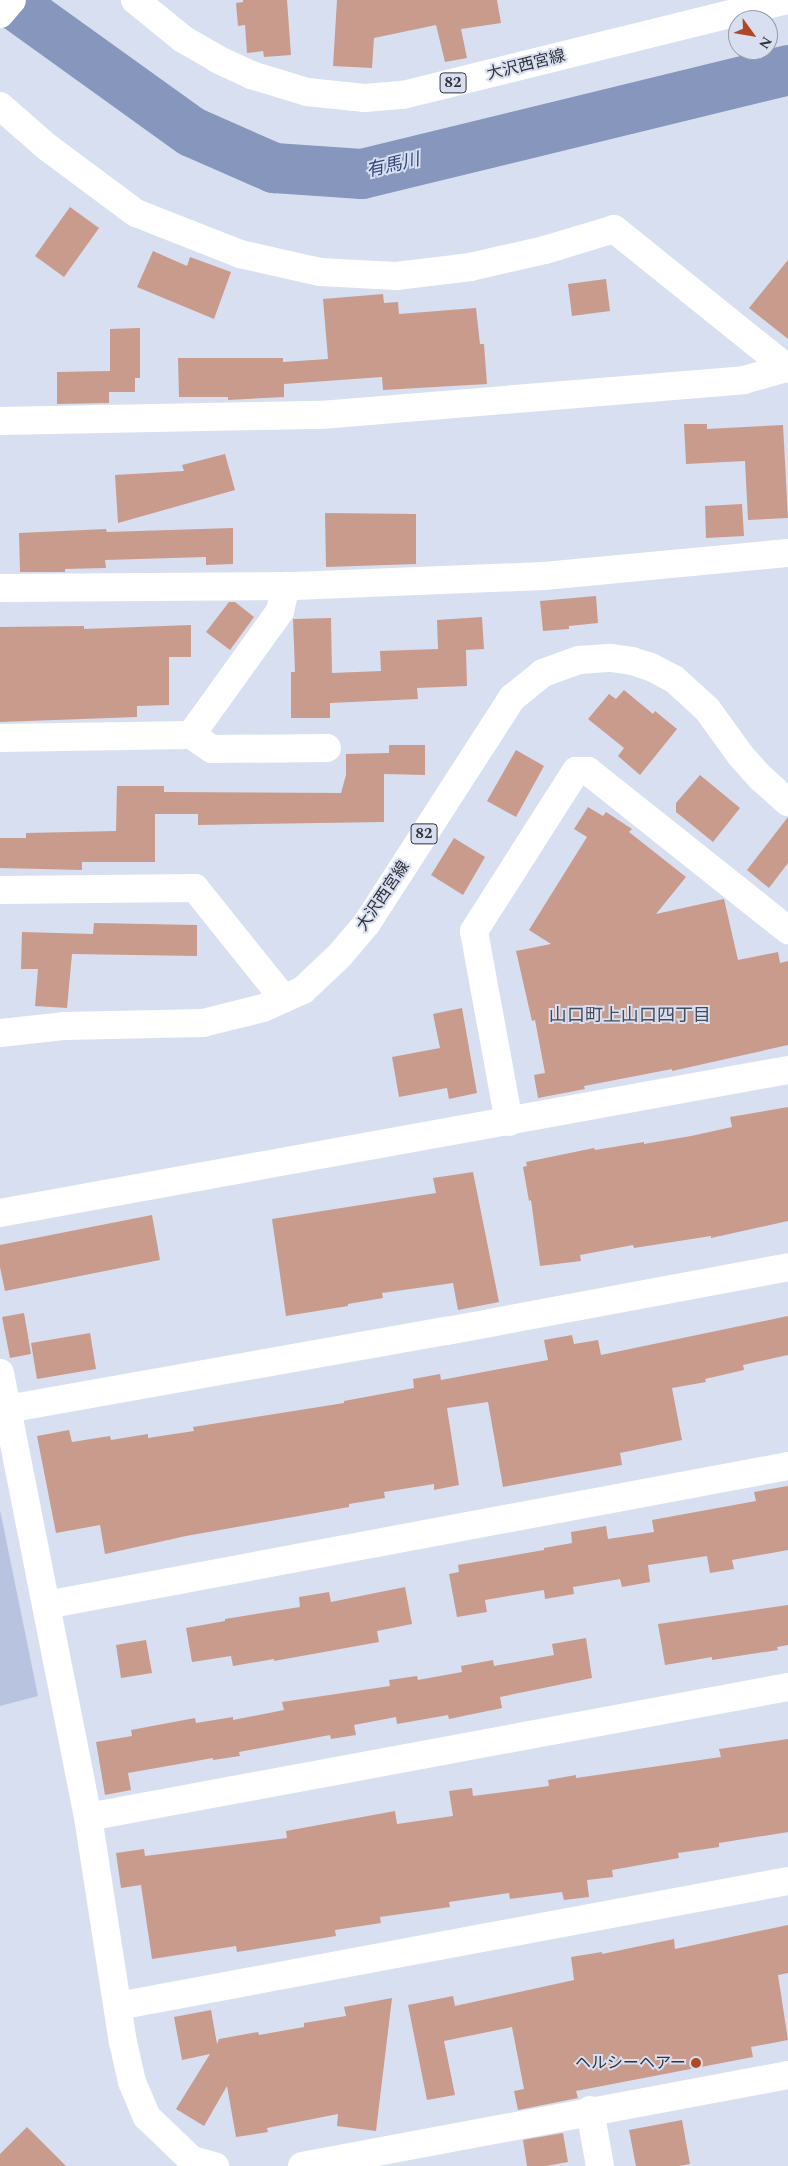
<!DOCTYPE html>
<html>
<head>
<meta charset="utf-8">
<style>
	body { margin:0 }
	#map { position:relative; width:788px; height:2166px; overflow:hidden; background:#d8dff0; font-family:Spectral,"Noto Sans JP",serif }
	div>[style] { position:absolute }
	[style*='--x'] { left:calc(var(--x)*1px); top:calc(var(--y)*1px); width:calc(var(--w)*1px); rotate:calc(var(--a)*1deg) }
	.green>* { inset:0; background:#b7c3df }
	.river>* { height:50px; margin:-25px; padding:0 25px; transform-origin:25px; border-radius:25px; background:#8696bc }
	.building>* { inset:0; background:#c99b8c }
	.minor>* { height:28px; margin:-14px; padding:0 14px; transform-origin:14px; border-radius:14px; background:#fff }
	.major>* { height:28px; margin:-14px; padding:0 14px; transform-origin:14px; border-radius:14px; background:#fff }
	.dots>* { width:14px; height:14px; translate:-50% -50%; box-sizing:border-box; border:2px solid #d8dff0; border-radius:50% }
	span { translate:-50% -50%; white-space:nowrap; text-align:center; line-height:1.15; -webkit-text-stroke:4px #d8dff0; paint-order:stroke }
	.shield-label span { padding:1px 4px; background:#d8dff0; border:1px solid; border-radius:4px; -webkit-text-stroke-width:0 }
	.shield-label { font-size:15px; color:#31333a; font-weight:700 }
	.street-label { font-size:16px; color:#31333a }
	.poi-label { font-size:16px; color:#31333a }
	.right { translate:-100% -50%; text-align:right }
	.water-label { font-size:18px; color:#334779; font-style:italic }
	.neighbourhood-label { font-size:18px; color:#454b59 }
	.north { position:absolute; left:728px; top:10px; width:50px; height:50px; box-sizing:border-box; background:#d8dff0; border:1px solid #959aa7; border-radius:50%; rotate:122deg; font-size:14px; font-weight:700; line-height:20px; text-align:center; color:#31333a }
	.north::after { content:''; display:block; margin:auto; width:18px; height:22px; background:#b04825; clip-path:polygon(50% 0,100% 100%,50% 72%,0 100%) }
</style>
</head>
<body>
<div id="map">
	<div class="green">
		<div style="clip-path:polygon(0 1510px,38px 1696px,0 1706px)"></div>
	</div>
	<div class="river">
		<div style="--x:8;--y:0;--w:226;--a:35.7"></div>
		<div style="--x:192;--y:132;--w:90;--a:23.7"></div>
		<div style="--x:274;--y:168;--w:88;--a:3.9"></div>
		<div style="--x:362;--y:174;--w:439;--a:-13.7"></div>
	</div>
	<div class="building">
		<div style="clip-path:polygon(243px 0,287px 0,291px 55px,264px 57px,263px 51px,247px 53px,245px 25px,238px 26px,236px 3px,243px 2px)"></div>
		<div style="clip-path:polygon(337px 0,497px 0,501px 23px,461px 29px,467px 58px,445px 62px,436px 25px,374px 38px,372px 68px,333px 66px)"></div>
		<div style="clip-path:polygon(70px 207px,99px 228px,64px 277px,35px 256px)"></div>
		<div style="clip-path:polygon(153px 251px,187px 266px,190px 257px,231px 272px,214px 319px,137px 287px)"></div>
		<div style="clip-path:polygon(788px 260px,788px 339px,749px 308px)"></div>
		<div style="clip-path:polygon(606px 279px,610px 311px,572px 316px,568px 284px)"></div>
		<div style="clip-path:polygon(383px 294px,384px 303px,398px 302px,399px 314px,476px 308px,480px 344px,484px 344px,487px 384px,383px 390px,382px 377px,284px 384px,284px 397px,228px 400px,228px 397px,179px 397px,178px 358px,283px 358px,283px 362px,328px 359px,323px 299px)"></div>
		<div style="clip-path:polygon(140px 328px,140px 378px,135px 378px,135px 392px,109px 392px,109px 403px,57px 404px,57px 372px,110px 371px,110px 329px)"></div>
		<div style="clip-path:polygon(684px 424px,707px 424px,707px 429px,783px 425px,788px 518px,748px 520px,745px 461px,686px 464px)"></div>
		<div style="clip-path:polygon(225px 454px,235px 490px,118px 523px,115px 475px,184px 471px,182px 465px)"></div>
		<div style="clip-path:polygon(742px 504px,744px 536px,706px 538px,705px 506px)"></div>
		<div style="clip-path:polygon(325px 513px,416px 514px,416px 564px,326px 567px)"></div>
		<div style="clip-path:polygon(233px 528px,233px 564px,206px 565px,206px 557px,105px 560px,106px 568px,65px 569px,65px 572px,20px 572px,19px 533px,106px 529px,107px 532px)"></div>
		<div style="clip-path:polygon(596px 596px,598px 623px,569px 626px,569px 629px,543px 631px,540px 601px)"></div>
		<div style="clip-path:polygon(229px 602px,235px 602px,254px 617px,230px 650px,206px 632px)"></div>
		<div style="clip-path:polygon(482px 617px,484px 649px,466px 650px,467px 686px,417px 688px,418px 699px,330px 703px,330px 718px,291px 718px,291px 672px,295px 672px,293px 619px,331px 618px,332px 673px,381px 671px,380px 651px,438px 649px,437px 620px)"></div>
		<div style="clip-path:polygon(191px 625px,191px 657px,169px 657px,169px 705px,137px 706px,137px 717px,0 722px,0 627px,84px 626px,84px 629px)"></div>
		<div style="clip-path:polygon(624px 690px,653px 714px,655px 711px,677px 729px,640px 775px,618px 756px,624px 748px,588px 719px,609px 694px,616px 699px)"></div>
		<div style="clip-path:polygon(389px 745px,425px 745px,425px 775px,384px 774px,384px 822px,198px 825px,198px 814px,155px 814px,155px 862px,82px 862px,82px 870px,0 868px,0 838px,26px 838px,26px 833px,116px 831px,117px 786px,164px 786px,164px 792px,341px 793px,346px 775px,346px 754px,389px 753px)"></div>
		<div style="clip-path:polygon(516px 750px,544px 766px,516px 817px,487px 801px)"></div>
		<div style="clip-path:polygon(700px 775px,740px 808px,713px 842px,676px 812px,676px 803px)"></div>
		<div style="clip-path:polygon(588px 807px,603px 816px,606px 812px,632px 829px,629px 832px,686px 877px,656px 914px,724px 899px,738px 960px,778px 952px,780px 963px,788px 961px,788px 1045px,672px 1071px,672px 1069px,584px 1086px,585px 1089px,538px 1098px,534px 1075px,545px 1073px,535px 1020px,532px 1021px,516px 951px,551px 944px,529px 930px,587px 837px,574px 829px)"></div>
		<div style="clip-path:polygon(788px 817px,788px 863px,769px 888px,747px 870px)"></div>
		<div style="clip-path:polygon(454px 838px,485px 857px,463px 895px,431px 875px)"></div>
		<div style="clip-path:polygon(94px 923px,197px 925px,197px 956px,72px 954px,67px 1008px,35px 1006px,38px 969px,21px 969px,22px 932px,93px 934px)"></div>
		<div style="clip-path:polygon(462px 1008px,477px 1093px,449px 1099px,447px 1088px,399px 1097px,392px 1057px,440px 1048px,433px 1014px)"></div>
		<div style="clip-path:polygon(788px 1107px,788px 1221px,711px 1238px,711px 1236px,634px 1248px,633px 1245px,580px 1255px,581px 1261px,540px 1266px,531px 1200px,529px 1201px,523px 1167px,527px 1166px,526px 1162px,594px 1148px,595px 1150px,644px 1142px,644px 1144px,691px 1136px,732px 1127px,730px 1117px)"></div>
		<div style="clip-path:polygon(473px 1172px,499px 1302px,458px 1310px,453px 1283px,382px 1293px,383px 1298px,348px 1304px,348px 1306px,286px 1316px,272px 1219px,436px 1193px,433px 1178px)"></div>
		<div style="clip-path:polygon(152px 1215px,160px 1260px,5px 1291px,0 1267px,0 1245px)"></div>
		<div style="clip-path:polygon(24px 1313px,31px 1354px,10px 1358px,2px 1317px)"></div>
		<div style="clip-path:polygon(788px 1316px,788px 1355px,743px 1365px,744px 1370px,705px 1379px,706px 1382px,672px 1388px,682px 1440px,620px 1453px,622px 1465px,503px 1487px,488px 1402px,447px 1408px,459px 1485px,434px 1490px,434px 1484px,384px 1492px,385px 1498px,349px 1504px,349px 1507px,186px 1536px,105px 1554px,100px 1525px,56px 1533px,37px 1436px,69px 1430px,72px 1442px,110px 1436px,111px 1440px,148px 1434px,148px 1438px,194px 1431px,193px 1427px,344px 1403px,344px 1401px,414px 1388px,413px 1379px,440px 1374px,441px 1380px,548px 1360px,544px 1340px,572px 1335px,574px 1344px,598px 1340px,601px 1355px)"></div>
		<div style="clip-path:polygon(90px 1333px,96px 1369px,37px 1379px,31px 1343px)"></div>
		<div style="clip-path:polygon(788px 1486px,788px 1550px,732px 1560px,734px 1569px,710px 1573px,707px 1556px,648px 1565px,650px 1582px,622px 1587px,620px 1579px,573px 1587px,574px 1594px,545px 1599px,544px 1590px,485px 1600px,487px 1612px,457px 1617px,449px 1574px,459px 1572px,458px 1565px,544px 1550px,544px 1548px,572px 1543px,571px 1532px,606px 1526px,608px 1539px,654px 1532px,652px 1520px,756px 1501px,754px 1492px)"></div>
		<div style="clip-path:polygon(405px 1587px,412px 1624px,377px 1631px,379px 1642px,274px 1661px,274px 1659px,233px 1666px,231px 1656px,192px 1662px,186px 1628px,225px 1621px,225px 1619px,300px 1607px,299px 1597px,329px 1592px,331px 1602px)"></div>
		<div style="clip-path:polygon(788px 1605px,788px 1645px,777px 1647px,778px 1650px,712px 1660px,712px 1657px,665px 1665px,658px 1624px)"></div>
		<div style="clip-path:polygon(586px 1638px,592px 1678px,500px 1697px,502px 1708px,449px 1719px,448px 1715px,397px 1724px,396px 1717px,354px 1725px,356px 1735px,331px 1739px,330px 1735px,239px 1752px,240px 1756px,213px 1760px,213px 1758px,128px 1773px,131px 1790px,105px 1795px,96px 1742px,132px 1736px,131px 1730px,195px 1718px,196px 1723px,233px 1717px,233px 1720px,284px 1710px,282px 1702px,390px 1686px,389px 1680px,417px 1676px,418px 1680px,462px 1672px,461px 1666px,493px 1660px,494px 1666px,554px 1655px,552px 1644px)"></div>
		<div style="clip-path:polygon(146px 1640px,152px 1673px,121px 1678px,116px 1645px)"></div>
		<div style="clip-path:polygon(788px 1739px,788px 1832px,719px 1843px,719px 1847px,678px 1853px,679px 1858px,612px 1870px,613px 1877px,587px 1880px,589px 1897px,564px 1900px,562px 1892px,510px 1899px,509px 1893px,449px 1902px,450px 1907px,380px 1917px,381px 1923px,335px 1930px,336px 1936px,237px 1952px,236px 1946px,152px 1959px,141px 1885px,121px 1888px,116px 1853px,144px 1849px,145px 1856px,287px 1838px,286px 1831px,395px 1811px,397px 1824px,453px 1816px,449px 1791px,472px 1788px,473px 1796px,549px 1786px,548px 1780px,576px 1775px,576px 1778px,721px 1757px,719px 1749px)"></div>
		<div style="clip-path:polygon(788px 1925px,788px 1973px,778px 1975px,788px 2040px,751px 2047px,753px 2057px,576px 2091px,578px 2098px,518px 2110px,514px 2091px,524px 2089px,512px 2027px,444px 2041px,455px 2095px,427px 2100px,408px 2005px,453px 1996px,455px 2006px,574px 1980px,571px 1957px,602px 1952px,602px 1954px,674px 1939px,675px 1949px)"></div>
		<div style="clip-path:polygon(392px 1998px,376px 2131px,337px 2126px,338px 2114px,267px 2128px,268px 2132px,236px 2137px,227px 2086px,204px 2126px,176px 2109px,210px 2054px,182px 2060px,174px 2017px,211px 2010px,217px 2044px,219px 2039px,258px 2032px,259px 2035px,304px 2027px,304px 2023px,346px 2016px,344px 2007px)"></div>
		<div style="clip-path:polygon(682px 2120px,690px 2164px,679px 2166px,636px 2166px,629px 2130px)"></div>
		<div style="clip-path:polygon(27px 2127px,66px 2166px,0 2166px,0 2154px)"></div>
		<div style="clip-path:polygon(563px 2133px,568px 2162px,546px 2166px,527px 2166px,523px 2140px)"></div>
	</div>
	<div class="minor">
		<div style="--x:0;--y:14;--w:18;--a:-49"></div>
		<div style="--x:0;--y:106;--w:62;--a:41.1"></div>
		<div style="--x:47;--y:147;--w:111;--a:36.6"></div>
		<div style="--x:136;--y:213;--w:112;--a:21.5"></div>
		<div style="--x:240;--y:254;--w:82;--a:12.7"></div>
		<div style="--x:320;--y:272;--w:76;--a:3"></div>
		<div style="--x:396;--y:276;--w:75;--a:-6.9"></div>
		<div style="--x:470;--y:267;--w:77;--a:-12.8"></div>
		<div style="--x:545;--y:250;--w:72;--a:-16.9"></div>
		<div style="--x:614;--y:229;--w:223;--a:38.8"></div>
		<div style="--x:0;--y:421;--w:321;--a:-1.1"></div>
		<div style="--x:321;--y:415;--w:424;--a:-4.7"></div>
		<div style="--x:744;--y:380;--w:44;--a:-15.9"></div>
		<div style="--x:0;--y:588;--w:294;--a:-0.4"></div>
		<div style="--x:294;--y:586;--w:250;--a:-2.3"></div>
		<div style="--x:544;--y:576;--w:245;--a:-5.4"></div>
		<div style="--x:191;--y:735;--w:25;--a:34"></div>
		<div style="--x:212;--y:749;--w:115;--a:-0.5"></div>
		<div style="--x:0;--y:738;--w:191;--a:-0.9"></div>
		<div style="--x:191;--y:735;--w:153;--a:-54.3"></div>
		<div style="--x:280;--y:611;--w:26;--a:-77"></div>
		<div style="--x:0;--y:890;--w:195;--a:-0.6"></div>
		<div style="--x:195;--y:888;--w:142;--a:51.3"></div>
		<div style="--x:509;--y:1122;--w:194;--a:-100.4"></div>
		<div style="--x:474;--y:931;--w:190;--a:-57.5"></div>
		<div style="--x:576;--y:771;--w:12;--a:0"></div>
		<div style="--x:588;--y:771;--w:256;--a:38.5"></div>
		<div style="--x:0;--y:1213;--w:801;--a:-10.29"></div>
		<div style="--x:0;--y:1373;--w:453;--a:78.8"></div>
		<div style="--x:88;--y:1817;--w:228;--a:81.2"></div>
		<div style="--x:123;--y:2042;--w:41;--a:77.3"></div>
		<div style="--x:132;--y:2082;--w:38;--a:67"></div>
		<div style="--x:147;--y:2117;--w:62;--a:43.7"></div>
		<div style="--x:192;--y:2160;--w:24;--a:15"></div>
		<div style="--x:7;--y:1409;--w:447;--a:-10.1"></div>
		<div style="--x:447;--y:1331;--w:347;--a:-10.6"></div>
		<div style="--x:46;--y:1605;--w:755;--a:-10.61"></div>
		<div style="--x:88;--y:1817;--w:712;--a:-10.52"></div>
		<div style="--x:118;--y:2006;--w:682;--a:-10.57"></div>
		<div style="--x:590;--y:2110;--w:57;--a:79.9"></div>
		<div style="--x:302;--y:2166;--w:494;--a:-10.6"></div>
	</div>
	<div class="major">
		<div style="--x:135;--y:0;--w:62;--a:39.1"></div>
		<div style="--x:183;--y:39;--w:39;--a:30"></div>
		<div style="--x:217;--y:59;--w:38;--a:25"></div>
		<div style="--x:251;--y:75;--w:59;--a:16.9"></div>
		<div style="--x:307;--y:92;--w:58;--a:5.9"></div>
		<div style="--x:365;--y:98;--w:38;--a:-5"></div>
		<div style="--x:403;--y:95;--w:397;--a:-13.9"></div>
		<div style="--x:0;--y:1033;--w:64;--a:-6.2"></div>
		<div style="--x:64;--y:1026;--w:139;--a:-1.2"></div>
		<div style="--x:203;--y:1023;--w:62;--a:-14"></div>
		<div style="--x:263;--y:1008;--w:44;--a:-24.2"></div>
		<div style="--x:303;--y:990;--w:51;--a:-43.4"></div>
		<div style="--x:340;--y:955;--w:42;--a:-49.8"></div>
		<div style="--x:367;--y:923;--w:268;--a:-57.2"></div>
		<div style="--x:512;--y:698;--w:40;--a:-39"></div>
		<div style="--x:543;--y:673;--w:38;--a:-20"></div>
		<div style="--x:579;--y:660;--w:32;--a:-4"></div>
		<div style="--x:611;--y:658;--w:21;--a:8"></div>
		<div style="--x:632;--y:661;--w:20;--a:18"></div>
		<div style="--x:651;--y:667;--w:26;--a:28"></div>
		<div style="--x:674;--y:679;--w:45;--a:42.3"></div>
		<div style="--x:707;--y:709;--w:58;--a:54.1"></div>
		<div style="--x:741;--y:756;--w:30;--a:48"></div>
		<div style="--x:761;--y:778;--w:36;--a:42"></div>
	</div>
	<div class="dots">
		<div style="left:696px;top:2063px;background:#b04825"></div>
	</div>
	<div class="shield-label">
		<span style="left:453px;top:83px">82</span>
		<span style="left:424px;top:834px">82</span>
	</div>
	<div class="street-label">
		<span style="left:526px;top:65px;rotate:-14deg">大沢西宮線</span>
		<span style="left:383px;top:896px;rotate:-56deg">大沢西宮線</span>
	</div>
	<div class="poi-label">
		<span class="right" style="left:686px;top:2063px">ヘルシーヘアー</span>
	</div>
	<div class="water-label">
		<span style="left:393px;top:166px;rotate:-13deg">有馬川</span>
	</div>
	<div class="neighbourhood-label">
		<span style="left:630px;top:1016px">山口町上山口四丁目</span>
	</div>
	<div class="north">N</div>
</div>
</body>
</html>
